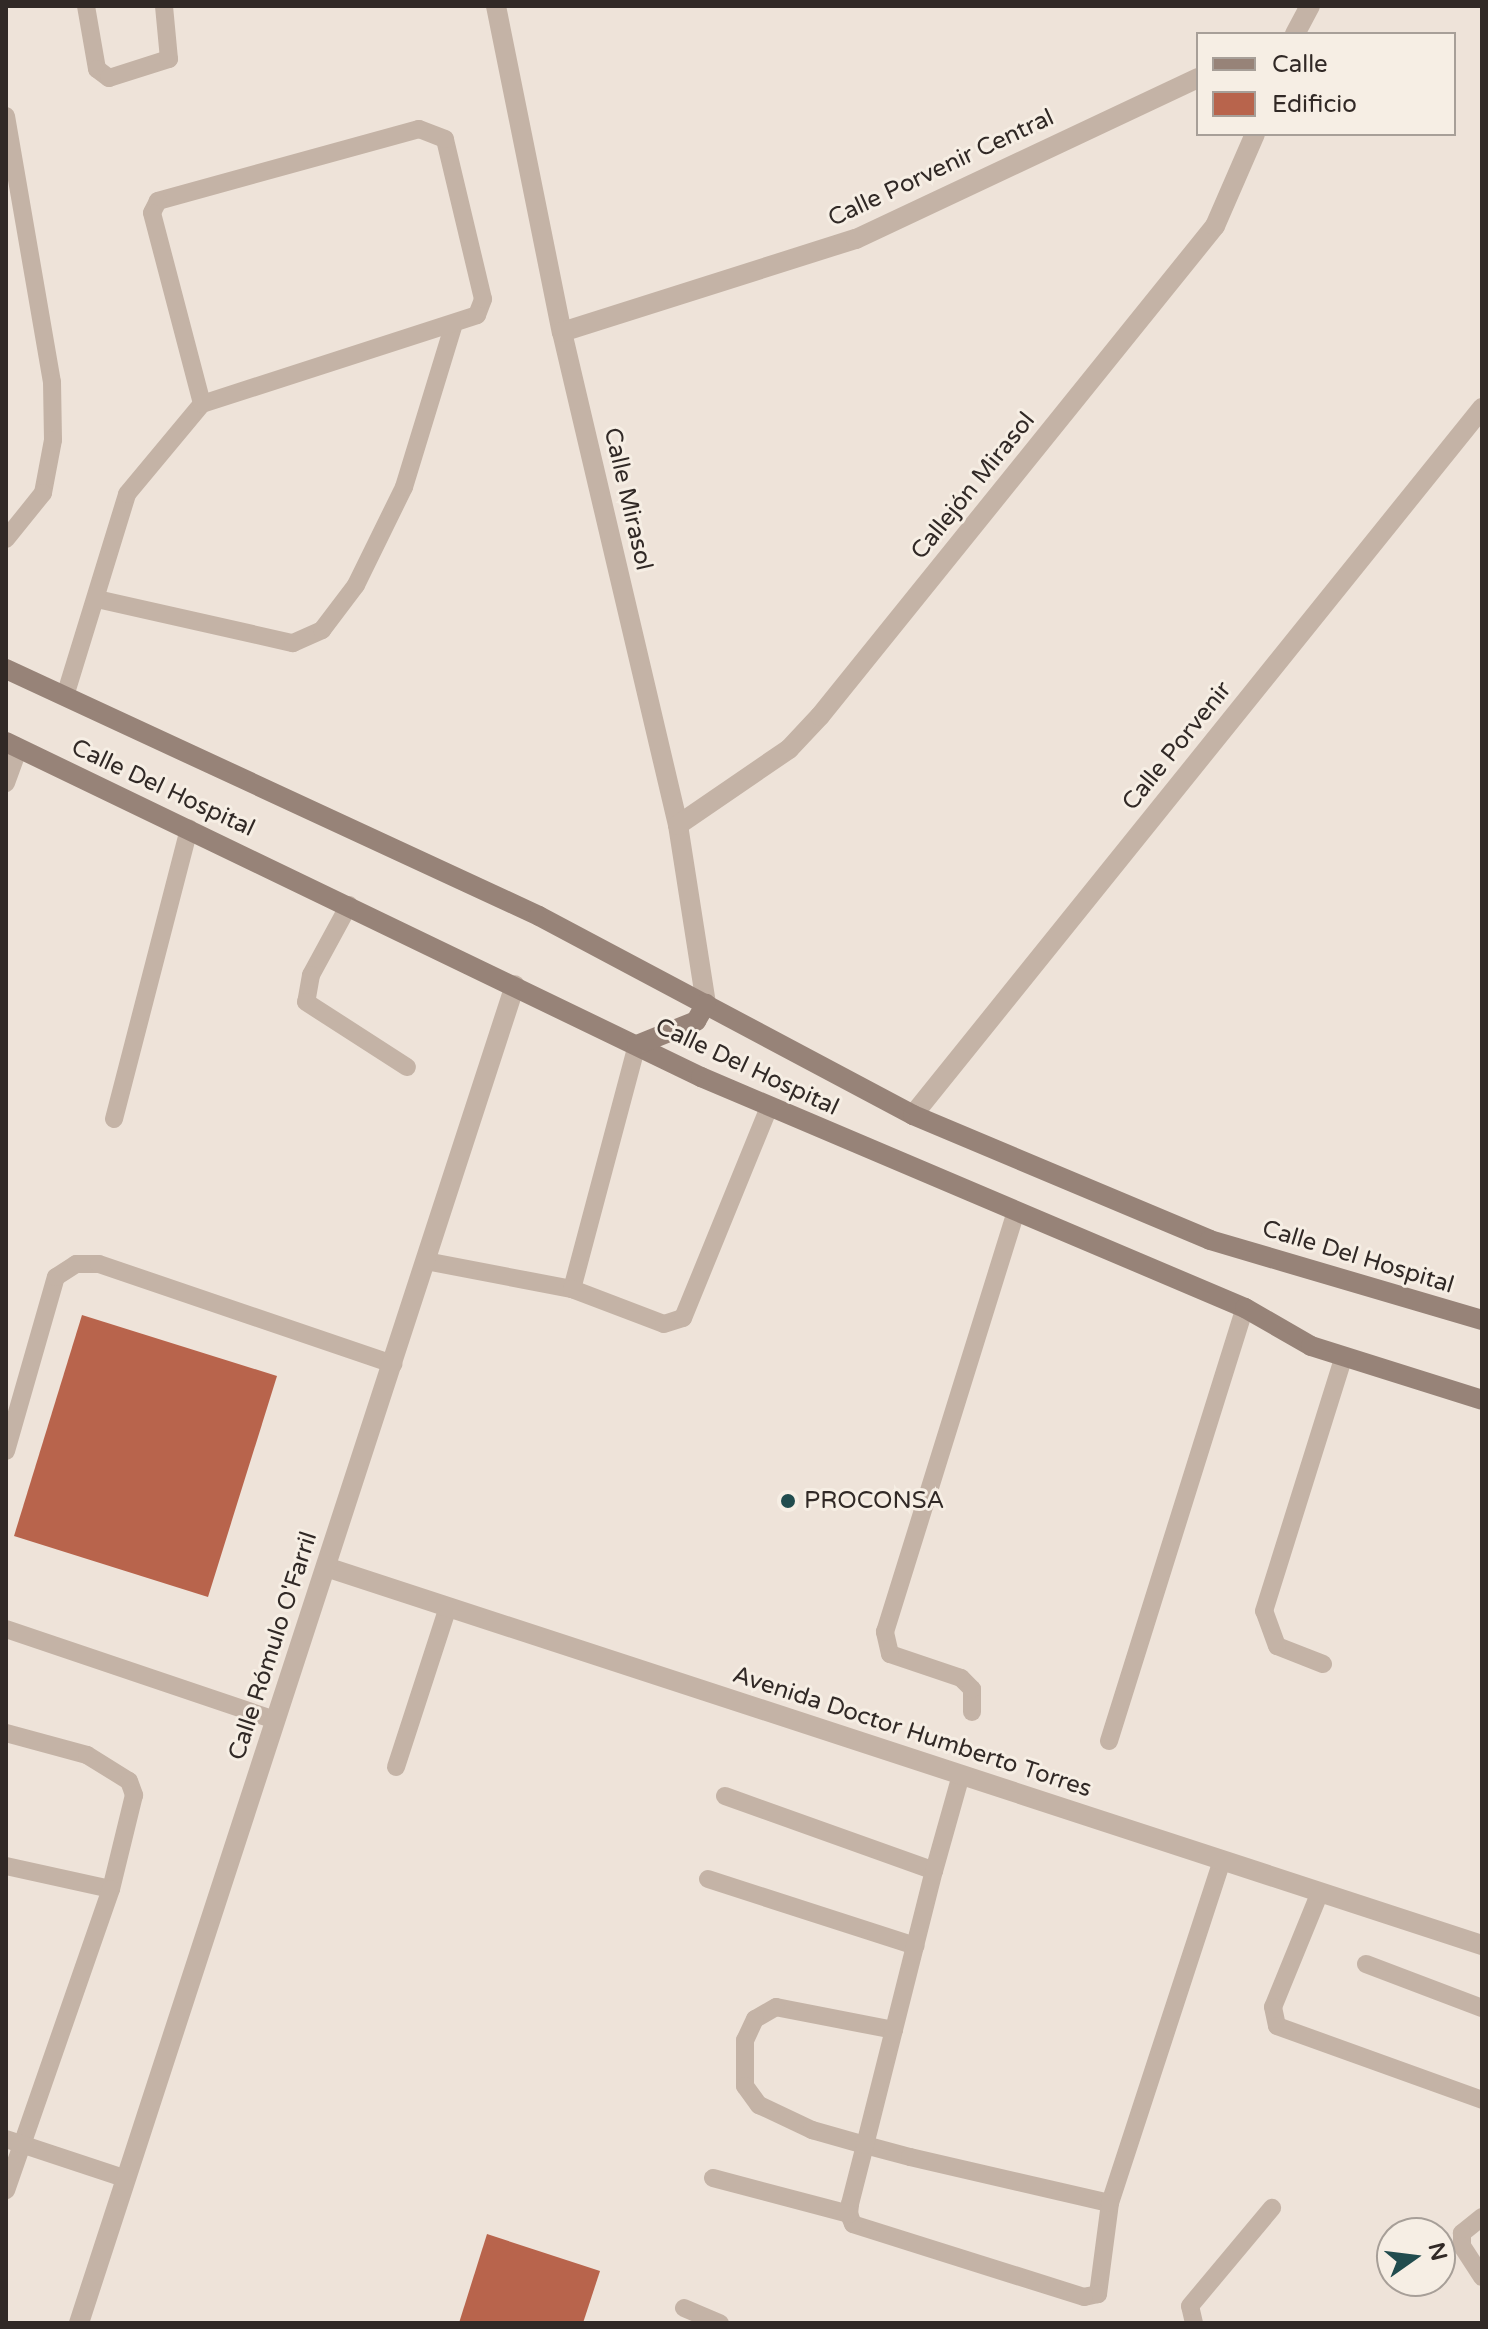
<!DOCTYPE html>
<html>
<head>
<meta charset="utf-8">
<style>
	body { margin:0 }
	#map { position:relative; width:1488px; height:2329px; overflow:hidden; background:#eee3d9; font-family:"Varela Round",sans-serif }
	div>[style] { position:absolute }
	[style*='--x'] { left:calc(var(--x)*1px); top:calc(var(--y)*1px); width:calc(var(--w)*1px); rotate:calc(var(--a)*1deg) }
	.building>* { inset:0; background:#b8644c }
	.lane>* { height:18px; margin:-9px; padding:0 9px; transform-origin:9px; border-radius:9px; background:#c4b3a6 }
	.street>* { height:20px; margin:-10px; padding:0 10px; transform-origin:10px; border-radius:10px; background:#c4b3a6 }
	.secondary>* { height:20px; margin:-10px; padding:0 10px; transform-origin:10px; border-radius:10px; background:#978378 }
	.dots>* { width:22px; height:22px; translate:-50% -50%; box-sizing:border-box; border:4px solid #f6eee4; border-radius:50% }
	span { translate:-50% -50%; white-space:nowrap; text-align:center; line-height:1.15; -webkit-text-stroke:6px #f6eee4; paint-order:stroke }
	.street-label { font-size:24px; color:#312926 }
	.poi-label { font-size:24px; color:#312926 }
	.left { translate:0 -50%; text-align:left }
	.frame { position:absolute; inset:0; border:8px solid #312926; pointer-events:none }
	.legend { position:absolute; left:1196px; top:32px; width:260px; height:104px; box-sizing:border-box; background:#f6eee4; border:2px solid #a79f98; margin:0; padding:10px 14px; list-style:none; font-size:24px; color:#312926 }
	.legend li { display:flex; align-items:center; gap:16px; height:40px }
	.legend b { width:40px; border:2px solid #a79f98 }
	.north { position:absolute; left:1376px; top:2217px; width:80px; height:80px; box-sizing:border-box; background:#f6eee4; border:2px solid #a79f98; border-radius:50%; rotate:76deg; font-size:22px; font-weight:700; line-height:32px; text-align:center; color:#312926 }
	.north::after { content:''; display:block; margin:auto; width:28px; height:36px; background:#214c4e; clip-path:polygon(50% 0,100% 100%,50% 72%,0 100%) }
</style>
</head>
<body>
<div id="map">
	<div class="building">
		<div style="clip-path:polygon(82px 1315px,277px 1376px,208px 1597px,14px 1536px)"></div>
		<div style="clip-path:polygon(487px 2234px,600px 2271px,583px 2323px,459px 2323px)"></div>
	</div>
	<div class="lane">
		<div style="--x:86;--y:6;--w:64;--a:80.1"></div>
		<div style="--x:97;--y:69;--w:15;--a:37"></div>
		<div style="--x:109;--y:78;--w:63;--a:-17.6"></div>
		<div style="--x:169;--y:59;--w:53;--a:-95.4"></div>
		<div style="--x:6;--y:116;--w:270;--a:80.2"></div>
		<div style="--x:52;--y:382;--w:58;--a:89"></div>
		<div style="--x:53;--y:440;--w:54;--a:100.7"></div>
		<div style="--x:43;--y:493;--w:59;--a:128.8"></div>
		<div style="--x:97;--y:599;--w:201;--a:12.7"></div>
		<div style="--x:293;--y:643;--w:32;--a:-24"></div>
		<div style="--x:322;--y:630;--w:56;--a:-52.9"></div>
		<div style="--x:356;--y:585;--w:109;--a:-63.9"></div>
		<div style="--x:404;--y:487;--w:167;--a:-73"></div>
		<div style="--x:65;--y:696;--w:211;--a:-72.9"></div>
		<div style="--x:127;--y:494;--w:117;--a:-50.2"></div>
		<div style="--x:202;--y:404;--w:289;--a:-17.9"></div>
		<div style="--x:477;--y:315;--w:17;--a:-69"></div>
		<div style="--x:483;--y:299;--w:164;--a:-103.4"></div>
		<div style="--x:445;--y:139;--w:28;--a:-159"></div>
		<div style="--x:419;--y:129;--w:271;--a:164.6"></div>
		<div style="--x:158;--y:201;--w:13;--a:117"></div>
		<div style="--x:152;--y:213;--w:197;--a:75.3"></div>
		<div style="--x:6;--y:783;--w:37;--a:-70"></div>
		<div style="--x:349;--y:905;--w:80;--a:118.5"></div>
		<div style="--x:311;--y:975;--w:27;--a:100"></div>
		<div style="--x:306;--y:1002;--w:120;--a:32.8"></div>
		<div style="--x:114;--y:1119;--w:300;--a:-75.5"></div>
		<div style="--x:426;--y:1261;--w:149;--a:10.9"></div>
		<div style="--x:572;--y:1289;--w:253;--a:-75.1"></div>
		<div style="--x:572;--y:1289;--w:98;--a:20.8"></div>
		<div style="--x:664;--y:1324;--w:20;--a:-18"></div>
		<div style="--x:683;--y:1318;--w:228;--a:-67.8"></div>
		<div style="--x:6;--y:1451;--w:181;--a:-74"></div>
		<div style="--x:56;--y:1277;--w:24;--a:-33"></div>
		<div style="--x:76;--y:1264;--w:23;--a:0"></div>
		<div style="--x:99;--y:1264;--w:311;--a:18.8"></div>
		<div style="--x:6;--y:1629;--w:284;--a:18.7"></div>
		<div style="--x:1323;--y:1664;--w:49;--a:-158.6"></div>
		<div style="--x:1277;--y:1646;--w:37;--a:-110"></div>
		<div style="--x:1264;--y:1611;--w:267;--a:-72.6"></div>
		<div style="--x:972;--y:1712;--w:23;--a:-90"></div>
		<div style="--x:972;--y:1689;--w:16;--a:-135"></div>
		<div style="--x:961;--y:1678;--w:75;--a:-161.3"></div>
		<div style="--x:890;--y:1654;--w:23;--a:-103"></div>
		<div style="--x:885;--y:1632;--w:437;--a:-72.7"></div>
		<div style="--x:6;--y:1733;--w:84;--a:15.2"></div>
		<div style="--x:87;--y:1755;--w:49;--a:31.8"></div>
		<div style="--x:129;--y:1781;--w:15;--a:70"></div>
		<div style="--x:134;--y:1795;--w:97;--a:103.7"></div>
		<div style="--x:1109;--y:1741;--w:454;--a:-72.6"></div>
		<div style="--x:396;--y:1767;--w:168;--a:-72"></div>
		<div style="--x:725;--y:1796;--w:222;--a:19.7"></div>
		<div style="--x:6;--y:1866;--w:107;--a:12.4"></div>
		<div style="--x:111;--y:1889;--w:319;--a:109.2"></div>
		<div style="--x:708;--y:1879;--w:218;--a:17.9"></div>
		<div style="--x:1320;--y:1892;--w:124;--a:112.2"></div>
		<div style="--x:1273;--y:2007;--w:19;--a:78"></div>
		<div style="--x:1277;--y:2026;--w:218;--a:19.8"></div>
		<div style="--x:1366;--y:1964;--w:124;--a:20.8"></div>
		<div style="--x:894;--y:2030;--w:120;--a:-169"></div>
		<div style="--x:776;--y:2007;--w:24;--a:150"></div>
		<div style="--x:755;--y:2019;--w:23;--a:115"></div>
		<div style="--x:745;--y:2040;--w:46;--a:90"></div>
		<div style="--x:745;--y:2086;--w:24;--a:54"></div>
		<div style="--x:759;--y:2105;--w:59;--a:25.3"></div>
		<div style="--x:812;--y:2130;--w:55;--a:15.8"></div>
		<div style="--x:865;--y:2145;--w:47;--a:14.9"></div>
		<div style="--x:910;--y:2157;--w:205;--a:13"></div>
		<div style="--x:1110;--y:2203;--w:92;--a:97.5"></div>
		<div style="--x:1098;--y:2294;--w:14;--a:168"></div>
		<div style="--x:1084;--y:2297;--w:242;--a:-162.5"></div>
		<div style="--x:853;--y:2224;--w:11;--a:-112"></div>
		<div style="--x:849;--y:2214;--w:10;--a:-84"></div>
		<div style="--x:850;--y:2204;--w:61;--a:-75.7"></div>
		<div style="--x:865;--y:2145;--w:283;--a:-75.9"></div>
		<div style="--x:934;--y:1871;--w:100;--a:-74.3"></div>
		<div style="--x:6;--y:2139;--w:124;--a:18.3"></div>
		<div style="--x:713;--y:2178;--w:141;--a:14.8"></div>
		<div style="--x:1110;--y:2203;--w:361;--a:-71.9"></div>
		<div style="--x:1482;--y:2217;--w:26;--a:141"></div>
		<div style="--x:1462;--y:2233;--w:13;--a:90"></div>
		<div style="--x:1462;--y:2246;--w:37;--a:57"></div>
		<div style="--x:684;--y:2308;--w:39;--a:23"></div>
		<div style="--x:1194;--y:2323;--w:17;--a:-103"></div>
		<div style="--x:1190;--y:2306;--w:128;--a:-50.1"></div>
	</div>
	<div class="street">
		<div style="--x:496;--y:6;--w:333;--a:78.6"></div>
		<div style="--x:562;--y:332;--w:506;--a:76.76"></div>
		<div style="--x:678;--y:825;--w:181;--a:81.1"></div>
		<div style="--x:1295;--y:34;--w:32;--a:-62"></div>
		<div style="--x:562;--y:332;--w:308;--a:-17.6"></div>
		<div style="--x:856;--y:239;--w:378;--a:-25.2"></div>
		<div style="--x:678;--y:825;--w:135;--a:-34.4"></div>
		<div style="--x:789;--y:749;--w:45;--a:-46.8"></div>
		<div style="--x:820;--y:716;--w:629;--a:-51.13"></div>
		<div style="--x:1215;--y:226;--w:100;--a:-66.5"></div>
		<div style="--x:913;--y:1115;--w:908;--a:-51.17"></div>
		<div style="--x:326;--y:1567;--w:1216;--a:18.11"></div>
		<div style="--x:79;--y:2323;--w:1407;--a:-71.95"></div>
	</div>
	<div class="secondary">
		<div style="--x:6;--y:669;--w:587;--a:24.86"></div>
		<div style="--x:539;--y:916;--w:424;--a:28"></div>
		<div style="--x:913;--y:1115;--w:322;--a:22.8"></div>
		<div style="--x:1210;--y:1240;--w:284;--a:16.4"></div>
		<div style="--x:6;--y:742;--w:772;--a:25.73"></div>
		<div style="--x:701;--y:1077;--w:591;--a:23.01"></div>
		<div style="--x:1245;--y:1308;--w:76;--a:29.9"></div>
		<div style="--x:1311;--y:1346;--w:179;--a:17.5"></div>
		<div style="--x:637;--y:1045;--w:64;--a:-22.1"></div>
		<div style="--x:696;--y:1021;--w:20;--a:-60"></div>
	</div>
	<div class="dots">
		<div style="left:788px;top:1501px;background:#214c4e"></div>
	</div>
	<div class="street-label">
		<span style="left:941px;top:168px;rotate:-25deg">Calle Porvenir Central</span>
		<span style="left:973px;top:486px;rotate:-51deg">Callejón Mirasol</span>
		<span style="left:628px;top:499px;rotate:77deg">Calle Mirasol</span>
		<span style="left:1177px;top:746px;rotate:-51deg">Calle Porvenir</span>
		<span style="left:163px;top:788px;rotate:25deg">Calle Del Hospital</span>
		<span style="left:747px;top:1067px;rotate:25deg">Calle Del Hospital</span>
		<span style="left:1358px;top:1257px;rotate:17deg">Calle Del Hospital</span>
		<span style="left:273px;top:1646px;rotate:-72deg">Calle Rómulo O'Farril</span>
		<span style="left:912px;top:1732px;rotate:18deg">Avenida Doctor Humberto Torres</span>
	</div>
	<div class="poi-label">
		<span class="left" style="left:804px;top:1501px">PROCONSA</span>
	</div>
	<div class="frame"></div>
	<ul class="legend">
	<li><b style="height:10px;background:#978378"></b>Calle</li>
	<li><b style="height:22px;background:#b8644c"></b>Edificio</li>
	</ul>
	<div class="north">N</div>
</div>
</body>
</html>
